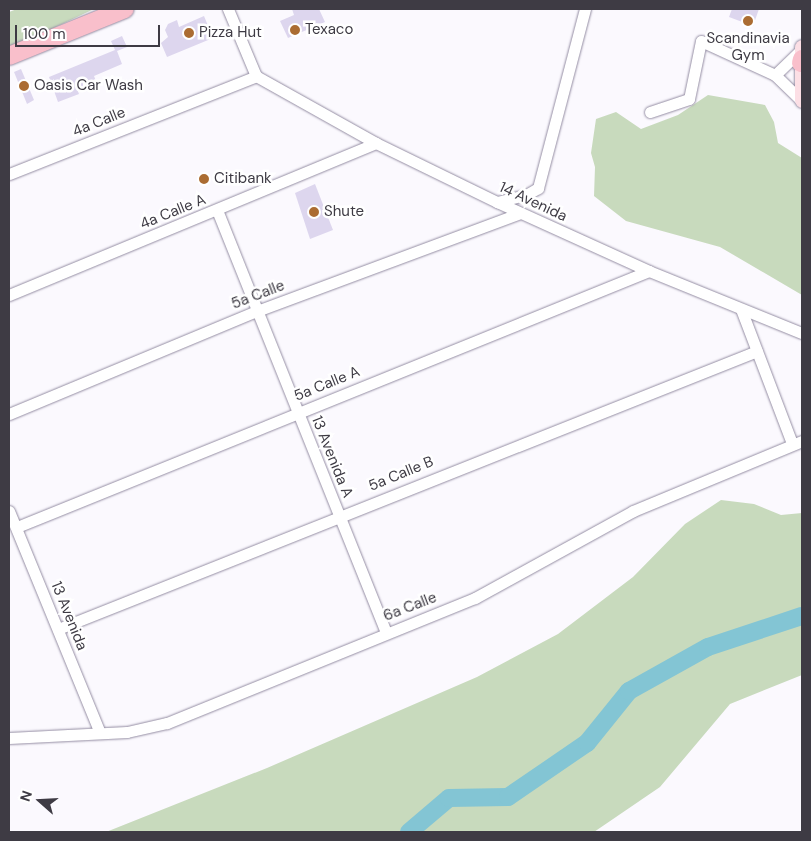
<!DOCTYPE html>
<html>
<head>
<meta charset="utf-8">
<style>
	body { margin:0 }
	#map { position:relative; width:811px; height:841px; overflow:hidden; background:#fbf9fe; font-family:"DM Sans",sans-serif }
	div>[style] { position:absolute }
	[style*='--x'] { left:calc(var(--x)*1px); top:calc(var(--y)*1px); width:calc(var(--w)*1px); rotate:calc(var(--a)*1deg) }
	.green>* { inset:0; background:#c8dabd }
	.river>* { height:18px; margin:-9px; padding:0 9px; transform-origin:9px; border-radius:9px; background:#83c5d4 }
	.building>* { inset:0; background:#ddd6ee }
	.roads { filter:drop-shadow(0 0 1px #948da3) drop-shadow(0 0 1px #948da3) }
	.street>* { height:11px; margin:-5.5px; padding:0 5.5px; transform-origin:5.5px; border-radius:5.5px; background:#fff }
	.secondary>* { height:15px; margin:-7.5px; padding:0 7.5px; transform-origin:7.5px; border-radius:7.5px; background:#fcdfe5 }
	.primary>* { height:18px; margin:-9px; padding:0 9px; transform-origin:9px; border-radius:9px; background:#f9bfcb }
	.dots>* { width:14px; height:14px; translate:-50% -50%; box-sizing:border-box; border:2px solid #fff; border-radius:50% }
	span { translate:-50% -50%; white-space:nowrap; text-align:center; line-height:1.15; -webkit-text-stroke:5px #fff; paint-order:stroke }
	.poi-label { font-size:15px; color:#3e3b44 }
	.left { translate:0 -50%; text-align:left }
	.street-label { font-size:15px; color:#3e3b44 }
	.frame { position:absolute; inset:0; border:10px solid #3e3b44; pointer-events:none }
	.north { position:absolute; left:15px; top:776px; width:50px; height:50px; -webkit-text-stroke:4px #fff; paint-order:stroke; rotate:289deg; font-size:14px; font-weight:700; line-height:20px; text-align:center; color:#3e3b44 }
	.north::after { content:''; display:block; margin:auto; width:18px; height:22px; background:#3e3b44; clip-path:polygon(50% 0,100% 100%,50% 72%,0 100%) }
	.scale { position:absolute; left:15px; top:25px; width:145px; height:22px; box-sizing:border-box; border:2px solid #3e3b44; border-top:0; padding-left:6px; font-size:15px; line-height:18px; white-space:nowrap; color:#3e3b44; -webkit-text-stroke:4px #fff; paint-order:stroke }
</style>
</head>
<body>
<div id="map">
	<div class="green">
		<div style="clip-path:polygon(17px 9px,94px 9px,9px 49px,9px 12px)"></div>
		<div style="clip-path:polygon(708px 95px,765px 105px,774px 122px,778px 143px,802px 158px,802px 295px,720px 247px,626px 221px,594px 196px,595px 167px,591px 153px,596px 119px,616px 112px,641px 129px,678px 115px)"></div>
		<div style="clip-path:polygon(721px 500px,754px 504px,781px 515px,802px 513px,802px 675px,730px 704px,660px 787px,594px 832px,106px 832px,267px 768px,477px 677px,558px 634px,633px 577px,685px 524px)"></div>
	</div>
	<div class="river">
		<div style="--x:409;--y:832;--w:52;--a:-40.4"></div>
		<div style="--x:449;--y:798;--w:59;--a:-1"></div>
		<div style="--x:508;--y:797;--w:96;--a:-34.4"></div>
		<div style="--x:587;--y:743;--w:67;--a:-51.1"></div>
		<div style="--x:629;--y:691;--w:90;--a:-29.1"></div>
		<div style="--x:708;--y:647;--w:99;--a:-18.3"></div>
	</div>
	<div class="building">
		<div style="clip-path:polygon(292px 9px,319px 9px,325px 22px,288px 38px,280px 21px,294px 15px)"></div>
		<div style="clip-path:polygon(732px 9px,759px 9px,753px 26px,729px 17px)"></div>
		<div style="clip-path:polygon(204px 16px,213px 38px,167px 57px,161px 43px,168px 37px,165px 30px,168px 24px,177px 20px,179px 27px)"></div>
		<div style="clip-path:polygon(122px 36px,127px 47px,117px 51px,122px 64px,94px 76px,96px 81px,77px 89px,79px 94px,58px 102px,49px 77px,115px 50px,111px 41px)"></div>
		<div style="clip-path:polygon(21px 69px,34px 100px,27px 104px,14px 72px)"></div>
		<div style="clip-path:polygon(315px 184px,333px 230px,310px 239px,295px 193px)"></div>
	</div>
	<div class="roads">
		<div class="street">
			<div style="--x:228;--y:9;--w:73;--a:67.3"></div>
			<div style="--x:256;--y:76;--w:137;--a:29.2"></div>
			<div style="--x:376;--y:143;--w:135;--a:26"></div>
			<div style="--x:497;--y:202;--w:167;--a:24.4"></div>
			<div style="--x:649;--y:271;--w:165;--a:22.1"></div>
			<div style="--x:775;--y:75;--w:36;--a:-44"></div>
			<div style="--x:650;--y:112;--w:41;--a:-18.4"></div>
			<div style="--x:689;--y:99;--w:59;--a:-78.3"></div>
			<div style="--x:701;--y:41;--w:81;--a:24.7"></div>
			<div style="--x:775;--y:75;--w:37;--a:44"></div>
			<div style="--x:9;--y:174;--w:266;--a:-21.6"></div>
			<div style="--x:497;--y:202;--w:30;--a:-14"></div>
			<div style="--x:526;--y:195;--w:14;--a:-30"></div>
			<div style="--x:538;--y:188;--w:185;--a:-75.3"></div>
			<div style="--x:217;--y:210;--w:455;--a:68.2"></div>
			<div style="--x:9;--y:295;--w:397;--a:-22.5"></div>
			<div style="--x:741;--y:309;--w:143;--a:69.2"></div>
			<div style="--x:9;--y:414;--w:269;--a:-22.6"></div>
			<div style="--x:257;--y:311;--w:281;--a:-20.4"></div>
			<div style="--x:9;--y:511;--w:240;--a:67.7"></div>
			<div style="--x:17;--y:527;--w:682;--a:-22.05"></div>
			<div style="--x:58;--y:629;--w:752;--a:-21.69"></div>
			<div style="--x:9;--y:738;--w:118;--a:-2.9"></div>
			<div style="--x:127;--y:732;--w:41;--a:-12.7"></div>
			<div style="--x:167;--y:723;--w:332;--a:-22.1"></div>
			<div style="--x:475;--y:598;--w:180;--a:-28.8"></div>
			<div style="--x:633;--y:511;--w:183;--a:-22.5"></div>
		</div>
		<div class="secondary">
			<div style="--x:802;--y:47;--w:53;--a:90"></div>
		</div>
		<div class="primary">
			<div style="--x:9;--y:56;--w:125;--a:-22.1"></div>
			<div style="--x:801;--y:63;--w:4;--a:-76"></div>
		</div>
	</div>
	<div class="dots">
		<div style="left:748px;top:21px;background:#ab6c32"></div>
		<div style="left:295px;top:30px;background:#ab6c32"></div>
		<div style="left:189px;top:33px;background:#ab6c32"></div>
		<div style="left:24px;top:86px;background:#ab6c32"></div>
		<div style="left:204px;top:179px;background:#ab6c32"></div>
		<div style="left:314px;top:212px;background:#ab6c32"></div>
	</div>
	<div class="poi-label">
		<span class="left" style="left:305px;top:30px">Texaco</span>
		<span class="left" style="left:199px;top:33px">Pizza Hut</span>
		<span style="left:748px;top:47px">Scandinavia<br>Gym</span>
		<span class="left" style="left:34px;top:86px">Oasis Car Wash</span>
		<span class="left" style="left:214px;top:179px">Citibank</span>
		<span class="left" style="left:324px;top:212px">Shute</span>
	</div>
	<div class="street-label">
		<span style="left:99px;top:122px;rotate:-22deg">4a Calle</span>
		<span style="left:533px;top:202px;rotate:25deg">14 Avenida</span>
		<span style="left:173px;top:212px;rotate:-22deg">4a Calle A</span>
		<span style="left:258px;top:295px;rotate:-21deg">5a Calle</span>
		<span style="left:327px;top:384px;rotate:-22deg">5a Calle A</span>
		<span style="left:332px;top:457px;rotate:68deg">13 Avenida A</span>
		<span style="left:401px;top:474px;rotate:-22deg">5a Calle B</span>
		<span style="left:410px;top:607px;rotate:-21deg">6a Calle</span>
		<span style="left:69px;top:616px;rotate:68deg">13 Avenida</span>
	</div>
	<div class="frame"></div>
	<div class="north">N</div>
	<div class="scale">100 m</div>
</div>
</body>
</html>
